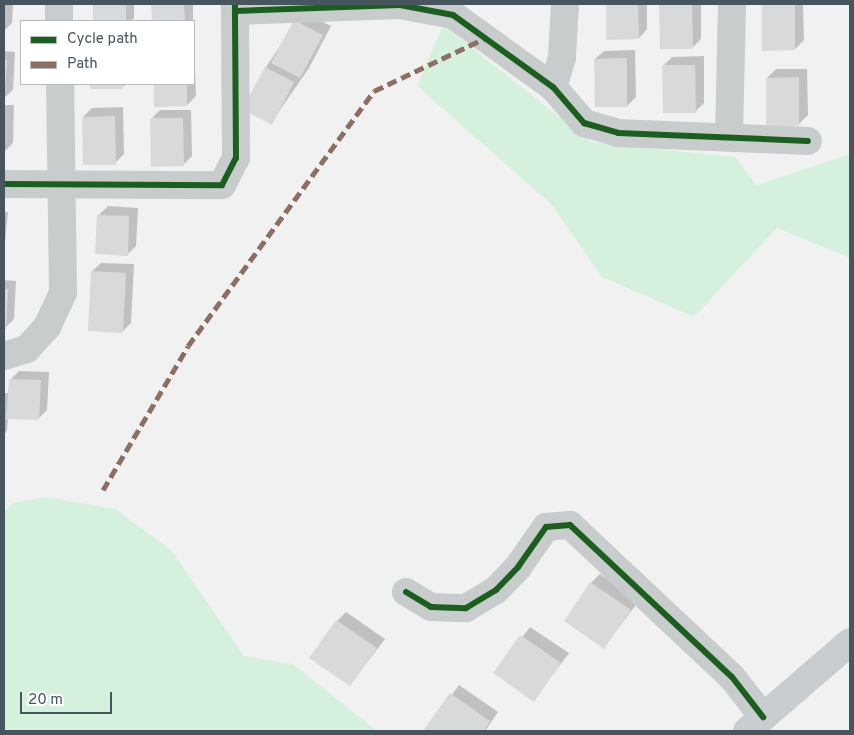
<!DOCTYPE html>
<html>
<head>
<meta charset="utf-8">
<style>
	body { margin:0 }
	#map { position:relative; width:854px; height:735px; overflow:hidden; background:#f2f1f1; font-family:Overpass,sans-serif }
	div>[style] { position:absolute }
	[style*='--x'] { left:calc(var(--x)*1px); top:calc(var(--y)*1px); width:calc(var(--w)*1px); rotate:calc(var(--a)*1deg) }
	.green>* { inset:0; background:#d5f1dd }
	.shadow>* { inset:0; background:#0003 }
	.building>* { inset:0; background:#d8d9da }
	.street>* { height:28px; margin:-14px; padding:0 14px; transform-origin:14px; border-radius:14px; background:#c8cccd }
	.secondary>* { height:28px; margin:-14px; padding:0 14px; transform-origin:14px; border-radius:14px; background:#cacdd0 }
	.quiet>* { height:5px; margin-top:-2.5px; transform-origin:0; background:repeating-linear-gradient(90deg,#8d6e63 0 10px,transparent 0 15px) }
	.cycleway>* { height:6px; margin:-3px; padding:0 3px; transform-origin:3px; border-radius:3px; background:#1b5e20 }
	span { translate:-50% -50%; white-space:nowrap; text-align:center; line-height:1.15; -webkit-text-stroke:5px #fff; paint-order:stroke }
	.frame { position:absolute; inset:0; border:5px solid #47555e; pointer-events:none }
	.legend { position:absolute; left:20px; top:20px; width:175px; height:65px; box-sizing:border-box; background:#fff; border:1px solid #b5bbbf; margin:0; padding:6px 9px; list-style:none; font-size:15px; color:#47555e }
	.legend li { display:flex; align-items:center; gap:10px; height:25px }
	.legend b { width:25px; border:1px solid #b5bbbf }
	.scale { position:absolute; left:20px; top:692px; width:92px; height:22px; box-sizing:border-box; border:2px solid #47555e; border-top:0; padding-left:6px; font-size:15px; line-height:18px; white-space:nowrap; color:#47555e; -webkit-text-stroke:4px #fff; paint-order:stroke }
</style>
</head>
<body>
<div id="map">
	<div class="green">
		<div style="clip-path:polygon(443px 25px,591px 142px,735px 157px,757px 185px,850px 154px,850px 258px,777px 228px,694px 317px,602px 277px,551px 204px,417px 86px)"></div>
		<div style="clip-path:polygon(47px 497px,115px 509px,172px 551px,244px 656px,293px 664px,377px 731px,4px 731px,4px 513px,12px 503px)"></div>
	</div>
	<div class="shadow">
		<div style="clip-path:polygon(4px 4px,13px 4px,12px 23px,4px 31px)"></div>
		<div style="clip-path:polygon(94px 4px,134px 4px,134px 18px,131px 21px,94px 21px)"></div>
		<div style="clip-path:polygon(153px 4px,193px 4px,193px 21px,153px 21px)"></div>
		<div style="clip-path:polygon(607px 4px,647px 4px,647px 29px,639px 38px,607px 38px)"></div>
		<div style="clip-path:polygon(660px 4px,701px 4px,701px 39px,692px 48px,661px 48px)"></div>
		<div style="clip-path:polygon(763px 4px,803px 4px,804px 40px,795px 49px,763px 50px)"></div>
		<div style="clip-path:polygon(303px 12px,331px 26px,309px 68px,271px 123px,244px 109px,266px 67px)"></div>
		<div style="clip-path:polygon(194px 50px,196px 96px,187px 105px,156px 106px,155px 84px,194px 84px)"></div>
		<div style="clip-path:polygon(635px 50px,636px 97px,627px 106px,595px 59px,604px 51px)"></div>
		<div style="clip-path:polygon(4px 51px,15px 52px,13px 90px,4px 98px)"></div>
		<div style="clip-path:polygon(704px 56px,704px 103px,695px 112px,663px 66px,672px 57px)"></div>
		<div style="clip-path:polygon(776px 69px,807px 69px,808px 115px,799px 124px,767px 78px)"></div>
		<div style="clip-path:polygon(92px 84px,126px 84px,123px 87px,92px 88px)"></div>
		<div style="clip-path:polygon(4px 105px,14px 105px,13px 143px,4px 152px)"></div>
		<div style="clip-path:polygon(123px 107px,124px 154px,115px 163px,83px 117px,92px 108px)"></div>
		<div style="clip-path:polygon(160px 110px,191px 110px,192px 156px,183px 165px,151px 119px)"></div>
		<div style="clip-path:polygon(108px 206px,138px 208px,136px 246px,127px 255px,99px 215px)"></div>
		<div style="clip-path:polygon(4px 212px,8px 212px,4px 253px)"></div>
		<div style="clip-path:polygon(101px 263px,134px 264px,131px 323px,122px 332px,92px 271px)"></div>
		<div style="clip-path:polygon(4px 280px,16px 281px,14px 319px,6px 327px)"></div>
		<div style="clip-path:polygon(19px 371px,49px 372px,47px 410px,38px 419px,8px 418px,7px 431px,4px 435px,4px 393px,9px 393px,10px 380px)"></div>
		<div style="clip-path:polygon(600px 574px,639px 601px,604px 647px,591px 583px)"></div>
		<div style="clip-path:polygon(346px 612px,385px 639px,350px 685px,337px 621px)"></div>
		<div style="clip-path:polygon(530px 627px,569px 653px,534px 700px,495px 673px)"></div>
		<div style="clip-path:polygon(459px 685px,498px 712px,485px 731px,425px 731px)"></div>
	</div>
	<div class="building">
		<div style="clip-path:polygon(93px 4px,126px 4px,126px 21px,93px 21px)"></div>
		<div style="clip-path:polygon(151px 4px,184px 4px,185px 21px,152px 21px)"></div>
		<div style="clip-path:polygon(606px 4px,638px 4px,639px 39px,606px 40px)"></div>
		<div style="clip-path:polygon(659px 4px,692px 4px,693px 49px,660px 49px)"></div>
		<div style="clip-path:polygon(762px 4px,795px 4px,795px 50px,762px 51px)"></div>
		<div style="clip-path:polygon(294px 20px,323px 35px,300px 78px,271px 63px)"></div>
		<div style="clip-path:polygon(627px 58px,627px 107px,595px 107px,594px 59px)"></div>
		<div style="clip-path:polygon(4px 60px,7px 60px,5px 92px,4px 92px)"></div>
		<div style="clip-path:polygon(662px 65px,695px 65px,696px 113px,663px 113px)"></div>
		<div style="clip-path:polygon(265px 67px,294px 82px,272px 125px,242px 109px)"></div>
		<div style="clip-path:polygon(799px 77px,799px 126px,766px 126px,766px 78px)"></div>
		<div style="clip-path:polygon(90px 84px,123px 84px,123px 89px,90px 89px)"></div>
		<div style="clip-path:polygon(154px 84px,187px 84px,187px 106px,154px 107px)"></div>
		<div style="clip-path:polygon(115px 116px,116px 165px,83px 165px,82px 117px)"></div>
		<div style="clip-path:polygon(150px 118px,183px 118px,184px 166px,151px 167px)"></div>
		<div style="clip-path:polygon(97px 215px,129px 216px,128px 256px,95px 254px)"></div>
		<div style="clip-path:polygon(91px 271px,126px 273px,123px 333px,88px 331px)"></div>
		<div style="clip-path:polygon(4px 289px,8px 289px,6px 329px,4px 329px)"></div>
		<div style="clip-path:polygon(9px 379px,41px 380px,39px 420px,6px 419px)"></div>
		<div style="clip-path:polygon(590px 582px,631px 610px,604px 649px,564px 621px)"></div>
		<div style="clip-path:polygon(336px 620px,377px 648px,350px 686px,309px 658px)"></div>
		<div style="clip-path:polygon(520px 635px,561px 663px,534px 702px,493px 673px)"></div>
		<div style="clip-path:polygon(450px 693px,490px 721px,484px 731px,423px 731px)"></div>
	</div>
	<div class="street">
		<div style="--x:59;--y:4;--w:17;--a:90"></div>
		<div style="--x:235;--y:11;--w:165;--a:-2.1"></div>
		<div style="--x:400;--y:5;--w:54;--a:10.7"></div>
		<div style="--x:453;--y:15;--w:123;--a:35.8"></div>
		<div style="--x:553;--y:87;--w:48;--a:49.3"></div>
		<div style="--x:584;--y:123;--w:35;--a:16"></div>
		<div style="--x:618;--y:133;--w:190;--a:2.4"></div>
		<div style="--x:553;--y:87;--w:31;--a:-73"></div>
		<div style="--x:562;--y:57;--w:53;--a:-86.8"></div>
		<div style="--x:729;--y:137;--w:133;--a:-88.7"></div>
		<div style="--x:4;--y:184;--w:218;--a:0.3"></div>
		<div style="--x:222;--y:185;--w:30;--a:-63"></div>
		<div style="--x:236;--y:158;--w:154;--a:-90.4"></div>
		<div style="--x:4;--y:356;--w:24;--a:-17"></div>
		<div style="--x:27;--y:349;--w:30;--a:-48"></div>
		<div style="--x:47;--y:327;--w:38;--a:-65"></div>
		<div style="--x:63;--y:292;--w:208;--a:-90.8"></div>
		<div style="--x:406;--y:592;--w:29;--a:31"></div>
		<div style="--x:431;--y:607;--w:35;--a:2"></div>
		<div style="--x:466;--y:608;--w:35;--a:-31"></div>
		<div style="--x:496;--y:590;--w:32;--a:-46"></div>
		<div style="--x:518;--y:567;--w:49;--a:-55"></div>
		<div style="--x:546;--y:527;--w:24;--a:-5"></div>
		<div style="--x:570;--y:525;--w:222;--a:43.2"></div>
		<div style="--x:732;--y:677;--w:51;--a:52.2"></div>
	</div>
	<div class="secondary">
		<div style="--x:747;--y:731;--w:136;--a:-40.8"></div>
	</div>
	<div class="quiet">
		<div style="--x:103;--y:490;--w:167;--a:-59.4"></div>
		<div style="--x:188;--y:346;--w:316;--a:-53.9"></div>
		<div style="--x:374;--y:91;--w:121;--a:-25.5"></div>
	</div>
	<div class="cycleway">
		<div style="--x:235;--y:11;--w:165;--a:-2.1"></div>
		<div style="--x:400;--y:5;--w:54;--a:10.7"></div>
		<div style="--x:453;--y:15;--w:123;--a:35.8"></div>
		<div style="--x:553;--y:87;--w:48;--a:49.3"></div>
		<div style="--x:584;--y:123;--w:35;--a:16"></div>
		<div style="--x:618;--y:133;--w:190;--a:2.4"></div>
		<div style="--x:4;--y:184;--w:218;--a:0.3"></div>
		<div style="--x:222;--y:185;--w:30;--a:-63"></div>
		<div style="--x:236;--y:158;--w:154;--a:-90.4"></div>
		<div style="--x:406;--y:592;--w:29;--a:31"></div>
		<div style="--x:431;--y:607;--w:35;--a:2"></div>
		<div style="--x:466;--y:608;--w:35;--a:-31"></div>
		<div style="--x:496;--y:590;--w:32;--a:-46"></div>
		<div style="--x:518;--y:567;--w:49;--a:-55"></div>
		<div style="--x:546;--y:527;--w:24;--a:-5"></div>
		<div style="--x:570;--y:525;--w:222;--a:43.2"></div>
		<div style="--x:732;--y:677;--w:51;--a:52.2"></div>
	</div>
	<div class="frame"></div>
	<ul class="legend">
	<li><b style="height:6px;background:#1b5e20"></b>Cycle path</li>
	<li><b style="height:6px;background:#8d6e63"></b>Path</li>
	</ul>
	<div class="scale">20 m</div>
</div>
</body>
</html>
